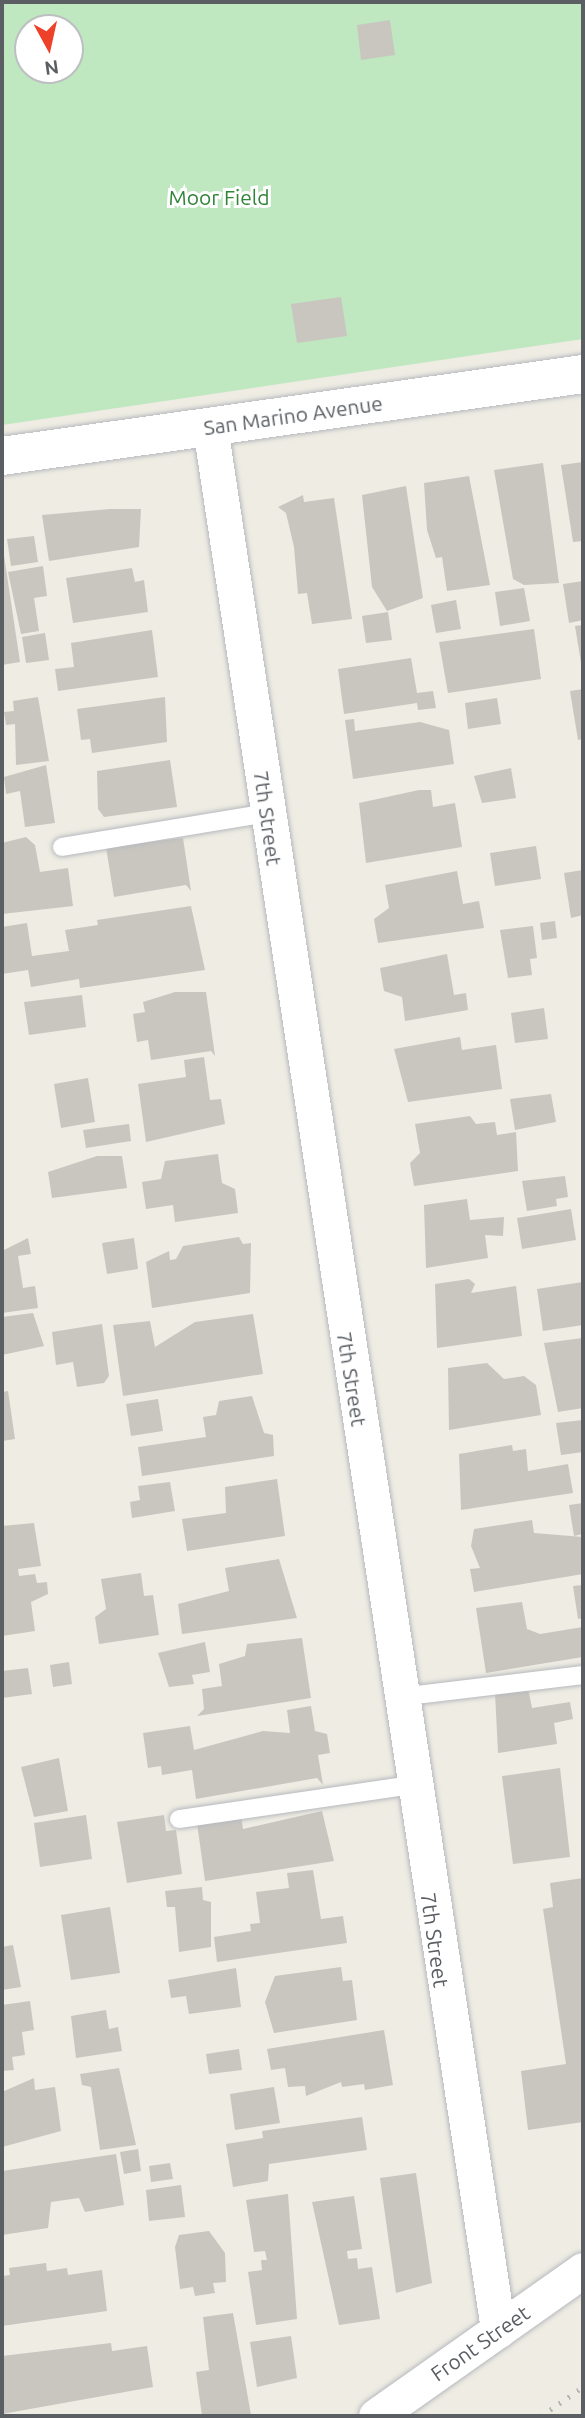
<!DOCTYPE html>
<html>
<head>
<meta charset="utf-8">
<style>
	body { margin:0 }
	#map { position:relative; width:585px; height:2418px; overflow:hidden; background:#eeece3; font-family:Ubuntu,sans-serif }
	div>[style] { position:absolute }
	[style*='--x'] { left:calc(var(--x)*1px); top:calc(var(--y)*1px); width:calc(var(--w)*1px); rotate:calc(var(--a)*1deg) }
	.green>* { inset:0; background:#bfe7c0 }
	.building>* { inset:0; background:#c9c6c0 }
	.roads { filter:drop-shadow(0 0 2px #b6b9be) drop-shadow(0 0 2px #b6b9be) }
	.service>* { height:18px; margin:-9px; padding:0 9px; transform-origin:9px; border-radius:9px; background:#fff }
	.minor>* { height:35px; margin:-17.5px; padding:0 17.5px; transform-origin:17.5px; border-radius:17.5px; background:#fff }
	.tertiary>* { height:38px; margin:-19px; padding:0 19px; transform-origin:19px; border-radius:19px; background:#fff }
	.rail>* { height:5px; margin-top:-2.5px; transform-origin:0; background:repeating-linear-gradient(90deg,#b4b5b5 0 2px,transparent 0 11px) }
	span { translate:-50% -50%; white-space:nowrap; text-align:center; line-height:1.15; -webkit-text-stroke:6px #fff; paint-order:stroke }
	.park-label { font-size:21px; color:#328439 }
	.street-label { font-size:21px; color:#5b5f64 }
	.frame { position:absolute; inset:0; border:4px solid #5b5f64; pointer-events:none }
	.north { position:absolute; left:14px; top:14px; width:70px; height:70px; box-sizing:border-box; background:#fff; border:2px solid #bdbfc1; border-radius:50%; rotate:172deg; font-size:19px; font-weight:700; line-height:28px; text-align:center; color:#5b5f64 }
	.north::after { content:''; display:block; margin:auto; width:24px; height:32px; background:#ed412a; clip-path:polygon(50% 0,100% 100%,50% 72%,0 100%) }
</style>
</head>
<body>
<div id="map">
	<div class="green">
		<div style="clip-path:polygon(evenodd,2px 2px,583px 2px,583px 339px,2px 425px,2px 2px,28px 28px,70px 28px,70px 70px,28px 70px,28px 28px)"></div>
	</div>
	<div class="building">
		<div style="clip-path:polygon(390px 20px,395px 55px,361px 60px,357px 25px)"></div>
		<div style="clip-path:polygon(341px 297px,347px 336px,297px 343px,291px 304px)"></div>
		<div style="clip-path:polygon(583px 462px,583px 541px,573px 542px,561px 465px)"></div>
		<div style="clip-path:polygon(543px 463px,559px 583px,524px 585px,513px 579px,494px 470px)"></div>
		<div style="clip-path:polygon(469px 476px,490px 585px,447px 591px,442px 557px,436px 558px,427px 530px,424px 483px)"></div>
		<div style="clip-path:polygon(406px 486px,423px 598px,387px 611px,372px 587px,362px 495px)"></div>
		<div style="clip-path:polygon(303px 495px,304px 502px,334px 498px,352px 619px,312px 624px,307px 593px,298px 594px,294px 547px,286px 513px,278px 507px)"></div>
		<div style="clip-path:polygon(110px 509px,141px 509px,139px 547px,49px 561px,42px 515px)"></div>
		<div style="clip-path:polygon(34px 536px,38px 562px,11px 566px,7px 539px)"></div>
		<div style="clip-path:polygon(2px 542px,20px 662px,2px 665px)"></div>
		<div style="clip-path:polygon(43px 566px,47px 596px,34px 598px,39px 631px,21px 634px,8px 572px)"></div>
		<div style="clip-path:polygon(132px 568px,135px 582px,144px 580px,148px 612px,73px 623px,66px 578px)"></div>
		<div style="clip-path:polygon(583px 581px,583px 620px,569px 623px,563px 584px)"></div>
		<div style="clip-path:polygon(524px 588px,530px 621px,500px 626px,495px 592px)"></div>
		<div style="clip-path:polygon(456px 600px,461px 629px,436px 633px,431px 605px)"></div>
		<div style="clip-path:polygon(388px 612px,392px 640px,366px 643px,362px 616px)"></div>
		<div style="clip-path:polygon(583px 625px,583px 669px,582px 669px,575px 626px)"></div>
		<div style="clip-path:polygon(534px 629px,541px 679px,448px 693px,439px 642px)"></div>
		<div style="clip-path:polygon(152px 630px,158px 677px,58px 691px,55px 669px,74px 667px,71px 643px)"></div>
		<div style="clip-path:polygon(45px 633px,49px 660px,26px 663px,22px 637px)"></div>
		<div style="clip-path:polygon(411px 658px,417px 693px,433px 691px,436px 708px,418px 710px,417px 703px,344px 714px,338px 669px)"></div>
		<div style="clip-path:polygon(583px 689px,583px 739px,578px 740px,570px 691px)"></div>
		<div style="clip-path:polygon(38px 697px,49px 761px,16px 765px,15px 724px,6px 725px,4px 712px,14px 711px,13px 701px)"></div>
		<div style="clip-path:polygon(165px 697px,167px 742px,92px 753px,90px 739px,81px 740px,77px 709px)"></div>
		<div style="clip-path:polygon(497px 698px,501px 724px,468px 729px,465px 703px)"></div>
		<div style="clip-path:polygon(354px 719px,355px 731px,420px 722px,449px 730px,454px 764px,353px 779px,345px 720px)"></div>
		<div style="clip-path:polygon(170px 760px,177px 807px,104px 817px,98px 809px,97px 771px)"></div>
		<div style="clip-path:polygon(46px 765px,55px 823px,25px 827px,20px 791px,6px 794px,4px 777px)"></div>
		<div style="clip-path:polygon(511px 768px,516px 798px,482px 803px,474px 776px)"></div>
		<div style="clip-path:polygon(419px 790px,431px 790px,433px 807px,455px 803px,462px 847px,366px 863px,359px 803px)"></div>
		<div style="clip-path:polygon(26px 837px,35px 845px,40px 872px,68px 868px,73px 906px,2px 914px,2px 843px)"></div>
		<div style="clip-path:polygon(183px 838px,191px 891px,186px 885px,114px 897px,106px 847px)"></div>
		<div style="clip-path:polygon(536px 846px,541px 879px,495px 886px,490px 853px)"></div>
		<div style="clip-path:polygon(583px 870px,583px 915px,571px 918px,564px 873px)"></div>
		<div style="clip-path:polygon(457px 871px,463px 904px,479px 901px,484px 928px,378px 943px,374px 919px,389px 908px,385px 885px)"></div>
		<div style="clip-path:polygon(191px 906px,205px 970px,80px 988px,79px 979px,31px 987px,28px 970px,2px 974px,2px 927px,27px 923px,32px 956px,69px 951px,65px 930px,98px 925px,97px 920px)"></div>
		<div style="clip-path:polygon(555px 921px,557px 938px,542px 940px,540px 923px)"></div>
		<div style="clip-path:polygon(533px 926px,537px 958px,530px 959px,532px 975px,508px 978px,500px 930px)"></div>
		<div style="clip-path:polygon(447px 954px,454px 995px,466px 993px,468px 1010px,405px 1021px,402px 997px,384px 991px,380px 968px)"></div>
		<div style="clip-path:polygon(175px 992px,206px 992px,215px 1056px,211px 1051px,151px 1060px,148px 1040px,137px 1042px,133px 1014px,145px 1012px,143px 1002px)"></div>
		<div style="clip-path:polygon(82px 995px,86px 1027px,29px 1035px,24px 1002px)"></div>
		<div style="clip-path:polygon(544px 1008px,548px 1039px,515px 1043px,511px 1013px)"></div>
		<div style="clip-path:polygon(460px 1037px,462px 1050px,496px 1045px,502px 1089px,408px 1102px,394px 1049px)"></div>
		<div style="clip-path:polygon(204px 1057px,210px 1100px,221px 1099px,225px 1124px,146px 1142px,138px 1084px,186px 1077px,184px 1060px)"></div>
		<div style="clip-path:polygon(88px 1078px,95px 1122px,61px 1128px,54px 1084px)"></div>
		<div style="clip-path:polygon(551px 1094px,556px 1122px,515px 1130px,510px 1099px)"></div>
		<div style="clip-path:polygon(470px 1116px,476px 1124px,495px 1122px,497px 1135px,516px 1132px,518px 1171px,414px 1186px,410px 1163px,420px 1153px,415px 1124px)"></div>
		<div style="clip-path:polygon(129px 1124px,131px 1141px,86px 1148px,83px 1130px)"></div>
		<div style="clip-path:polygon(218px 1154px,222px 1183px,235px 1189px,238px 1213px,175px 1222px,173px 1205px,146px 1209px,142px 1182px,161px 1179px,165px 1161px)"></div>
		<div style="clip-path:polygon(97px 1156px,122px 1156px,127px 1188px,52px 1198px,48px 1172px)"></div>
		<div style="clip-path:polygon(565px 1176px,568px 1197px,556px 1199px,557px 1206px,527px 1211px,522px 1181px)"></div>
		<div style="clip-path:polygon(467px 1199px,470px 1220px,504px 1217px,503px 1236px,485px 1235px,488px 1258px,426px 1268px,424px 1205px)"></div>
		<div style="clip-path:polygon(571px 1209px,576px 1240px,522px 1249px,517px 1218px)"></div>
		<div style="clip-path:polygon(239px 1237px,243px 1244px,251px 1243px,250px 1293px,152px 1308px,146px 1262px,169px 1251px,170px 1260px,176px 1259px,183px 1246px)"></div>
		<div style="clip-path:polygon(28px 1238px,31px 1254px,18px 1256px,23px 1288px,35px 1286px,38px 1308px,2px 1313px,2px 1251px)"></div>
		<div style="clip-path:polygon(134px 1238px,138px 1269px,107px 1274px,102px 1243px)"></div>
		<div style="clip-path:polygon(469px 1279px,475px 1284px,471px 1293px,516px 1286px,522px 1336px,437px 1348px,435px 1284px)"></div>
		<div style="clip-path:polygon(583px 1282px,583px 1325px,543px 1331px,537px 1289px)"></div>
		<div style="clip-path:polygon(33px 1313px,44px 1346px,2px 1355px,2px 1317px)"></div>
		<div style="clip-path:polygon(253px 1314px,263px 1374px,123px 1396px,113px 1325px,150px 1321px,155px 1347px,195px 1322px)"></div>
		<div style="clip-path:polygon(102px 1324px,109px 1376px,104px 1383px,77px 1387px,73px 1362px,56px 1365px,52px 1332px)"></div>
		<div style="clip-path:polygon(583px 1338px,583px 1408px,558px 1412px,544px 1343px)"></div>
		<div style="clip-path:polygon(487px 1363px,504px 1379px,524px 1376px,536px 1385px,541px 1415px,449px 1430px,448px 1368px)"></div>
		<div style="clip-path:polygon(8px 1391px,15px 1439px,2px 1441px,2px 1392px)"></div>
		<div style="clip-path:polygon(252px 1396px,264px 1433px,273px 1435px,274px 1456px,142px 1476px,138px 1447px,206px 1437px,203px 1417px,216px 1415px,219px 1401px)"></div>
		<div style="clip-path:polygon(158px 1399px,163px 1431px,131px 1436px,126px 1404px)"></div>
		<div style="clip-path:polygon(583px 1420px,583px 1452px,561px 1455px,556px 1423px)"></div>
		<div style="clip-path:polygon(512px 1445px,513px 1451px,526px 1449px,528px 1471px,568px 1464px,573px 1493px,461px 1510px,459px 1454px)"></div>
		<div style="clip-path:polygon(277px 1479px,285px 1536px,187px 1551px,182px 1519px,226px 1513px,225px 1487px)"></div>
		<div style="clip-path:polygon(170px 1482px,175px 1511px,132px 1518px,130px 1502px,140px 1500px,138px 1486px)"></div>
		<div style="clip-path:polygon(583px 1503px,583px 1534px,574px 1536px,569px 1505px)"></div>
		<div style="clip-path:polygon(532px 1520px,534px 1533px,583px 1537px,583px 1574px,474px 1592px,470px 1569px,480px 1568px,471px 1546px,474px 1529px)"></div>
		<div style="clip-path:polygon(34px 1523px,41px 1566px,18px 1569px,19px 1576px,35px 1574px,37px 1583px,47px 1582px,48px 1594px,31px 1602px,35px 1631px,2px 1636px,2px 1526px)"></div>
		<div style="clip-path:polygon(279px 1559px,297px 1618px,182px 1634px,178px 1604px,229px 1591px,225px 1568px)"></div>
		<div style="clip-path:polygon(141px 1573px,144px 1596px,153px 1595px,159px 1635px,99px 1644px,95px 1617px,106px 1609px,101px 1579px)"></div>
		<div style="clip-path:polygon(583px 1585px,583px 1618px,578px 1619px,573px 1586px)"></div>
		<div style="clip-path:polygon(522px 1602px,527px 1629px,540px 1634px,583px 1627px,583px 1657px,486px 1673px,476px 1608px)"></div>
		<div style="clip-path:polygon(302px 1638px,311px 1698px,197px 1716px,204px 1709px,202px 1689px,222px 1686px,219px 1664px,245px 1656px,247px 1644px)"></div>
		<div style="clip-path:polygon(205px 1642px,210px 1672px,192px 1675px,194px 1684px,169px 1687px,158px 1653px)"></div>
		<div style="clip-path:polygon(69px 1662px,72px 1684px,53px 1687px,50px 1665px)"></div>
		<div style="clip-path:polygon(28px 1668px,32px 1694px,2px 1698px,2px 1671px)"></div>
		<div style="clip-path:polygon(528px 1688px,532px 1708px,570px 1702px,573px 1719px,554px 1723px,557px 1744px,498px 1753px,495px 1693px)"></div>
		<div style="clip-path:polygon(311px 1706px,315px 1731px,327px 1734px,330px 1753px,318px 1755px,323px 1785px,317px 1778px,196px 1799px,192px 1770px,162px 1775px,161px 1766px,148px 1768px,143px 1733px,190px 1726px,194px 1750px,263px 1731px,290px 1733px,287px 1710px)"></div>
		<div style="clip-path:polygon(59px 1758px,68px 1811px,34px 1817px,21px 1767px)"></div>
		<div style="clip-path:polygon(560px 1768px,570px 1857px,513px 1864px,502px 1776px)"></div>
		<div style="clip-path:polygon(322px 1811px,334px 1861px,205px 1881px,197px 1823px,241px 1816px,243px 1829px)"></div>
		<div style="clip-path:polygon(86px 1815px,92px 1859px,40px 1867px,34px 1823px)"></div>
		<div style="clip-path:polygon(164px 1815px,166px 1831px,176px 1830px,182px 1874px,127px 1883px,117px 1822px)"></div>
		<div style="clip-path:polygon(313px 1870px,321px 1919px,343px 1916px,347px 1943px,217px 1962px,214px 1937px,251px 1931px,250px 1924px,260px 1923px,256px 1892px,289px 1888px,287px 1873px)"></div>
		<div style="clip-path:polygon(583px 1878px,583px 2122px,528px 2130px,521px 2071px,566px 2064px,543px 1909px,553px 1907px,550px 1883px)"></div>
		<div style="clip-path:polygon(202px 1887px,203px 1900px,211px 1902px,211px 1947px,179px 1952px,175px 1907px,167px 1907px,165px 1891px)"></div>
		<div style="clip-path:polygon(110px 1907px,120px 1973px,71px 1980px,61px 1915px)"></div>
		<div style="clip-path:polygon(13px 1945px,21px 1987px,2px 1990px,2px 1947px)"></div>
		<div style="clip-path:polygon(341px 1967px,343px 1981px,352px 1980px,357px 2020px,274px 2033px,265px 2002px,275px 1976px)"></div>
		<div style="clip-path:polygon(236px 1968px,241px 2007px,189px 2014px,186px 1996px,171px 1998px,168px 1980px)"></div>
		<div style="clip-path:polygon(30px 2001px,34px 2030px,22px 2032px,25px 2055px,12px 2057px,14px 2070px,2px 2071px,2px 2005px)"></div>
		<div style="clip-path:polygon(106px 2010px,109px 2029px,118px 2027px,122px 2051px,76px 2058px,71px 2016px)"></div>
		<div style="clip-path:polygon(384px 2030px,393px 2085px,365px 2090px,364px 2084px,342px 2087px,341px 2082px,306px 2096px,305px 2086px,288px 2087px,285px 2068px,271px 2070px,267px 2049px)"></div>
		<div style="clip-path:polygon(239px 2049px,242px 2070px,209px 2074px,206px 2054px)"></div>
		<div style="clip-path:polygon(119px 2068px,136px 2145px,100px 2150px,91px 2087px,82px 2085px,80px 2074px)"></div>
		<div style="clip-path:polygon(34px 2078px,35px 2090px,55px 2087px,61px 2131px,2px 2147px,2px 2092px)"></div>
		<div style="clip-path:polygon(274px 2087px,280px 2123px,235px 2130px,230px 2094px)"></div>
		<div style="clip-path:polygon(362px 2117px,367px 2150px,269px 2164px,268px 2181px,233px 2187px,226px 2144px,263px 2138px,262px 2131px)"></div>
		<div style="clip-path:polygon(138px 2149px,141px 2171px,124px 2174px,120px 2152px)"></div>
		<div style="clip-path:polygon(116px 2154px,124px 2205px,85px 2212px,79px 2198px,51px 2202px,48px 2228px,2px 2235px,2px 2171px)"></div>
		<div style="clip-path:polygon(170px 2163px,173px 2179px,151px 2182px,149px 2166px)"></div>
		<div style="clip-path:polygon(416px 2173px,432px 2283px,396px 2293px,380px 2178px)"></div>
		<div style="clip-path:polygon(181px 2185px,185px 2217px,149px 2221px,146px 2190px)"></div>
		<div style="clip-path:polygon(288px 2194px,297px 2319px,256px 2325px,248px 2272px,262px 2270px,261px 2260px,267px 2260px,265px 2251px,254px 2252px,246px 2200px)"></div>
		<div style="clip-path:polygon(354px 2196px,362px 2249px,347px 2251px,348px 2259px,357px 2258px,358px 2269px,372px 2267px,380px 2319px,339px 2325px,312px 2202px)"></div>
		<div style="clip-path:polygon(209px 2231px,225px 2253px,226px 2282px,213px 2283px,215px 2293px,195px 2296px,193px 2287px,180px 2289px,175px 2247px,179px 2235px)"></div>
		<div style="clip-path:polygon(46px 2263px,47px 2271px,67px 2268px,68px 2275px,102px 2270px,107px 2311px,2px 2326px,2px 2276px,10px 2275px,9px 2268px)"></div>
		<div style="clip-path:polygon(233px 2313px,251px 2415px,202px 2416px,196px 2372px,209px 2370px,203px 2317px)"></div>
		<div style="clip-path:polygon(291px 2336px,297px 2378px,257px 2387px,250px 2342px)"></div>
		<div style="clip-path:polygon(111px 2343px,112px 2351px,147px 2346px,153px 2387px,2px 2414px,2px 2356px)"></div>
	</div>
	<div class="roads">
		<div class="service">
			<div style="--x:62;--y:847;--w:208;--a:-9.4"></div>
			<div style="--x:399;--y:1697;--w:185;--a:-6.8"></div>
			<div style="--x:179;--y:1819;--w:235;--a:-8.3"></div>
		</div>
		<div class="minor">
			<div style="--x:210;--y:427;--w:1925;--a:81.39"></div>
			<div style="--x:376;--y:2416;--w:253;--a:-35.2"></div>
		</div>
		<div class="tertiary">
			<div style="--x:2;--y:456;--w:587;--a:-8.03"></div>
		</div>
	</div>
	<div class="rail">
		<div style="--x:541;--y:2416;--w:51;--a:-34.6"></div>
	</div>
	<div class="park-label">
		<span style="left:219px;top:197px">Moor Field</span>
	</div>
	<div class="street-label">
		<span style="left:293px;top:415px;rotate:-8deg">San Marino Avenue</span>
		<span style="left:268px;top:818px;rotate:82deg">7th Street</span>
		<span style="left:352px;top:1379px;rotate:81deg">7th Street</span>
		<span style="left:435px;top:1940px;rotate:82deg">7th Street</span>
		<span style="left:480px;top:2343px;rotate:-35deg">Front Street</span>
	</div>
	<div class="frame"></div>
	<div class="north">N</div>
</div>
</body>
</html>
